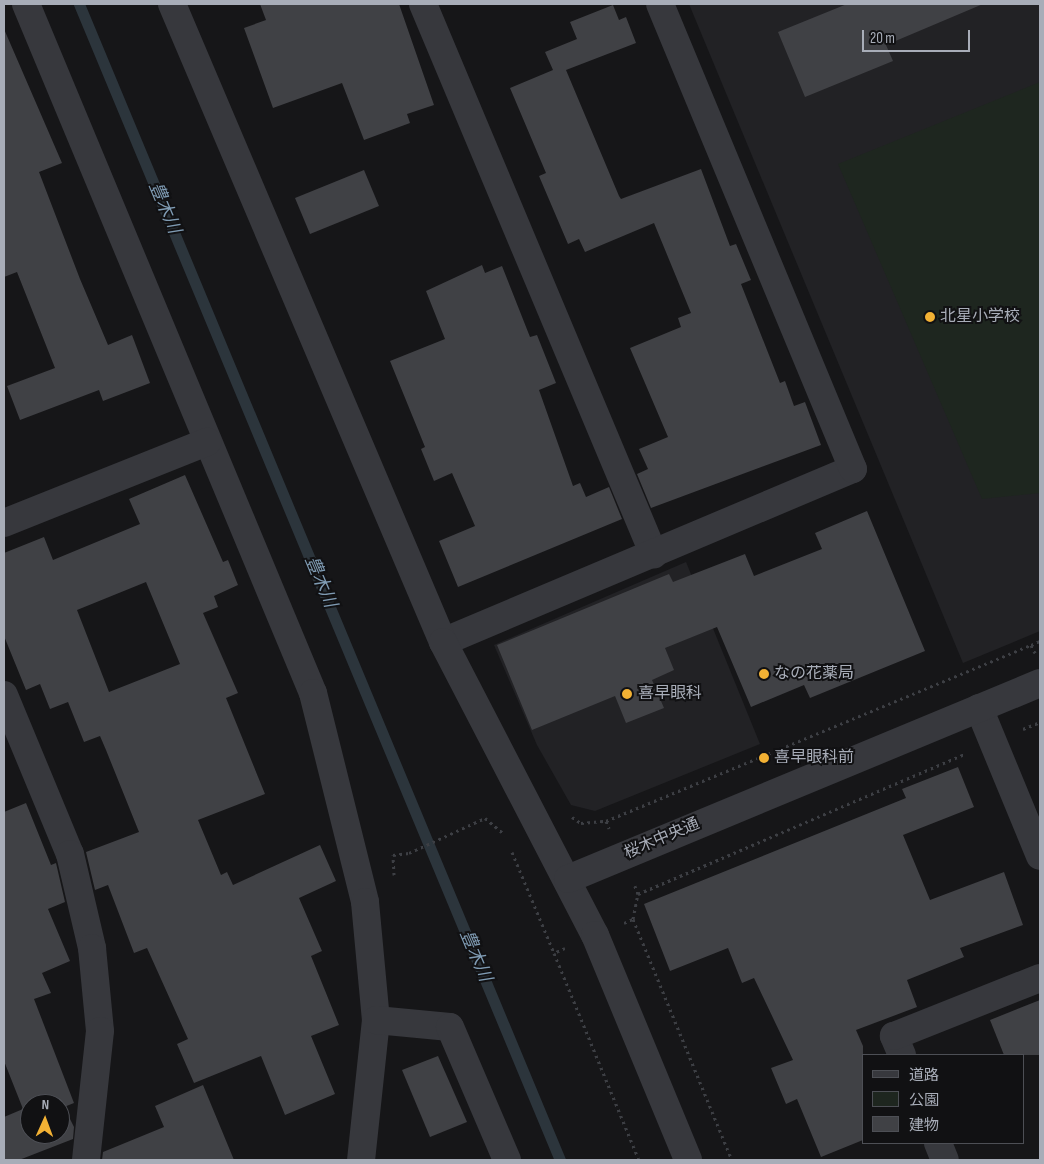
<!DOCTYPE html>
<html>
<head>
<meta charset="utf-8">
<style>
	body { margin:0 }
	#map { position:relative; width:1044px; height:1164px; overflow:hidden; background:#161618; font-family:"Sofia Sans Condensed","Noto Sans JP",sans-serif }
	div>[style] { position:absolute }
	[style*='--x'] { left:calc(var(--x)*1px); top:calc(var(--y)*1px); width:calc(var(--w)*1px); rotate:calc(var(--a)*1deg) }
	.built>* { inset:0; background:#222225 }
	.green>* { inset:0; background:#1e261f }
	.stream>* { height:11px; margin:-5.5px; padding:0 5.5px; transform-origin:5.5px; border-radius:5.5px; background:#2c353c }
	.building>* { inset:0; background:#404145 }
	.path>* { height:3px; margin-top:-1.5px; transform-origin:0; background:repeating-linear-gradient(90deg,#3d3f44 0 2.5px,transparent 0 6.5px) }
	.minor>* { height:28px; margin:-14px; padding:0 14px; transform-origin:14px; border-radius:14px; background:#37383d }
	.tertiary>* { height:28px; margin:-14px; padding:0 14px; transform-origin:14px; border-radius:14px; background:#37383d }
	.dots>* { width:14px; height:14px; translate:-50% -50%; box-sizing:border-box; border:2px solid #111113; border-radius:50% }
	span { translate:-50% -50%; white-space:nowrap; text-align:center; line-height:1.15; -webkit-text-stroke:4px #111113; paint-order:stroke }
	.poi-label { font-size:16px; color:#a8adb8 }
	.left { translate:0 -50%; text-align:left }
	.street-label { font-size:16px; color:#a8adb8 }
	.water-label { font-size:18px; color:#7f9bb3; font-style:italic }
	.frame { position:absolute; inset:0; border:5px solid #a8adb8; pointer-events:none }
	.legend { position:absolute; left:862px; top:1054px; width:162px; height:90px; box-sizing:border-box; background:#111113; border:1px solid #4d4f55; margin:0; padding:6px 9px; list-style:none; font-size:15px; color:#a8adb8 }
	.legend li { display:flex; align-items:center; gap:10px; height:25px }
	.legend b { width:25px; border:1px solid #4d4f55 }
	.north { position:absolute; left:20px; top:1094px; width:50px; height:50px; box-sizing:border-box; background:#111113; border:1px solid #4d4f55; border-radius:50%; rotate:2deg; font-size:14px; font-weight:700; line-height:20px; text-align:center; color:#a8adb8 }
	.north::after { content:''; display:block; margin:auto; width:18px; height:22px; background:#f2b134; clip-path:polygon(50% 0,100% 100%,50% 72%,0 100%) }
	.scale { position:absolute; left:862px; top:30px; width:108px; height:22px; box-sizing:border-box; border:2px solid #a8adb8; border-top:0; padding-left:6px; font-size:15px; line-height:18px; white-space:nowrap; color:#a8adb8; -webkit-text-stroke:4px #111113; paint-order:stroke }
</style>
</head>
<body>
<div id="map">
	<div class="built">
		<div style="clip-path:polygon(689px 4px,1040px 4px,1040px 631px,963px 663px)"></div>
		<div style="clip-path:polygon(686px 562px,760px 744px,595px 811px,571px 805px,537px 745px,494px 645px)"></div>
	</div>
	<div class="green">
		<div style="clip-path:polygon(1040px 82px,1040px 493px,982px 499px,838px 164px)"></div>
	</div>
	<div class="stream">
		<div style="--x:79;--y:4;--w:1252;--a:67.41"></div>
	</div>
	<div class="building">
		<div style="clip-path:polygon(260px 4px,399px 4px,434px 105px,407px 114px,410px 123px,364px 140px,342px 83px,273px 108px,244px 28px,266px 20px)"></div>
		<div style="clip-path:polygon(847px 4px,983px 4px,886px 45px,893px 61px,805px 97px,778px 32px)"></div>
		<div style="clip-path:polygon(613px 5px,619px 20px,626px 17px,636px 43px,566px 70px,619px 196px,621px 199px,701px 169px,730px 246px,736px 244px,751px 280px,741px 284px,780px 383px,785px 381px,794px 406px,805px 402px,821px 445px,651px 508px,637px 474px,648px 469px,639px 449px,668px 437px,630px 348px,681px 327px,678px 318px,691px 313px,654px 223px,585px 252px,579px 239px,568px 244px,539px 176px,546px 173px,510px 88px,553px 70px,545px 52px,577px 39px,570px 22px)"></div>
		<div style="clip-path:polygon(4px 29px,62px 163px,39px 172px,80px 279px,108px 345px,132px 335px,150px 383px,103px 401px,99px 390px,20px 420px,7px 386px,55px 368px,17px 272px,4px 277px)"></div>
		<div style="clip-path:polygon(364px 170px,379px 206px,310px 234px,295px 198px)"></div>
		<div style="clip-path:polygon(482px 265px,485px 273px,502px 266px,530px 337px,537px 335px,556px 383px,539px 390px,573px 486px,580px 483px,586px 497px,609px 487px,622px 519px,458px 587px,439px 541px,475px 526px,452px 473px,434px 481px,421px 449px,425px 447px,390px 361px,445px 339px,426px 291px)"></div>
		<div style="clip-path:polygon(evenodd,185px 475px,223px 562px,228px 560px,238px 585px,214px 596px,218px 607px,203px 613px,238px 693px,226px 698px,265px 794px,198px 820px,221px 875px,227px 872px,233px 885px,320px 845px,336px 881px,299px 898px,322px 951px,311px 956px,339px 1025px,311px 1036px,335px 1094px,285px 1115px,261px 1056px,194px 1083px,177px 1044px,188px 1039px,147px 948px,134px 953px,108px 885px,95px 890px,86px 852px,139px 832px,106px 750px,100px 736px,84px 742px,68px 702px,50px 709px,40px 684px,26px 690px,4px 636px,4px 553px,44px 537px,53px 560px,140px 524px,129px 499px,185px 475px,146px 582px,180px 664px,109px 692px,77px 610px,146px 582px)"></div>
		<div style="clip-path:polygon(867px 511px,925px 651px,810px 698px,804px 685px,751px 707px,717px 627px,665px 648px,674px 670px,652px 680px,664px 708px,626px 723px,615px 696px,532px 730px,497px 645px,669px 574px,673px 582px,745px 554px,754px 576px,822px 549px,815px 533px)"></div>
		<div style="clip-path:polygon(958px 767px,974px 807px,903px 835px,930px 900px,1004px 872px,1023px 925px,960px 948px,964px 957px,907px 980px,917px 1007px,856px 1030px,863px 1046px,863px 1140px,821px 1157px,797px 1099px,786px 1104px,771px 1068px,793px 1060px,754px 978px,742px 983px,728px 948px,670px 971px,644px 904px,906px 798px,902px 789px)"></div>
		<div style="clip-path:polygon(evenodd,26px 803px,51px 865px,56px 863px,65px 902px,48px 909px,70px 961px,42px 973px,51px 993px,34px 999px,74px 1103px,64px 1107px,74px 1127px,73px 1139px,19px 1160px,4px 1160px,4px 1117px,23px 1109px,4px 1061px,4px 812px,26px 803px,30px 1104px,60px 1104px,60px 1134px,30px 1134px,30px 1104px)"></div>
		<div style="clip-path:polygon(1040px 1000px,1040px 1055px,1004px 1055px,990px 1020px)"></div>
		<div style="clip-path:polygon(438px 1056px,467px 1122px,430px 1137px,402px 1070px)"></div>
		<div style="clip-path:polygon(203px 1085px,234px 1160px,102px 1160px,103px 1152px,164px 1127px,155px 1106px)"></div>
	</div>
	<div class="path">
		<div style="--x:1031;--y:645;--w:10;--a:-24"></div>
		<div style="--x:1023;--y:729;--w:18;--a:-22"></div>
		<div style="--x:572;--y:817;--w:11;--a:34"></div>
		<div style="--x:581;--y:823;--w:25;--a:-5"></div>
		<div style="--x:606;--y:821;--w:8;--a:67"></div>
		<div style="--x:606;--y:821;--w:460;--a:-22.5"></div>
		<div style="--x:1031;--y:645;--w:9;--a:63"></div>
		<div style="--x:512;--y:852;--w:109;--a:67.4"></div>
		<div style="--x:394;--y:875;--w:20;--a:-93"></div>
		<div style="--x:393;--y:855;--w:16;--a:-7"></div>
		<div style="--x:409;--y:853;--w:84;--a:-24.7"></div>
		<div style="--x:485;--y:818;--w:26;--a:40"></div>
		<div style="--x:638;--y:894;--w:355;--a:-23.2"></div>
		<div style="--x:633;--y:919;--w:25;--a:-79"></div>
		<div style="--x:638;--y:894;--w:9;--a:-111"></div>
		<div style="--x:624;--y:923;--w:10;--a:-24"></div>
		<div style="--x:633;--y:919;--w:261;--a:67.7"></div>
		<div style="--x:565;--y:948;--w:12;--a:156"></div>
		<div style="--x:554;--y:953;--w:224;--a:67.7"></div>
	</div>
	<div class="minor">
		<div style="--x:26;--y:4;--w:746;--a:67.39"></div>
		<div style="--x:313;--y:693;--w:215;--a:76"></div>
		<div style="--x:365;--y:902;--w:119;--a:84.7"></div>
		<div style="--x:376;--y:1020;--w:141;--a:96.1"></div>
		<div style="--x:423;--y:4;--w:597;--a:67.25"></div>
		<div style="--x:4;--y:523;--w:219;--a:-21.8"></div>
		<div style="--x:443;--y:642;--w:445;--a:-22.9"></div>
		<div style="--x:853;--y:469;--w:503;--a:-112.54"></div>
		<div style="--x:4;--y:695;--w:172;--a:67.5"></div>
		<div style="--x:70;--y:854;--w:97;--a:76.8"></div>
		<div style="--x:92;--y:948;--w:83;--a:84.5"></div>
		<div style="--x:100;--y:1031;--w:130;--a:96.2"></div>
		<div style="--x:979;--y:708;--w:160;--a:67.6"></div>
		<div style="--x:376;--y:1020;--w:74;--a:5.4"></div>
		<div style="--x:450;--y:1027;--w:145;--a:66.8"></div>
		<div style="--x:902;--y:1055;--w:21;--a:-113"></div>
		<div style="--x:894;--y:1036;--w:157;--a:-21.7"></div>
		<div style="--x:938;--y:1143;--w:18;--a:68"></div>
	</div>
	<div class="tertiary">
		<div style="--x:172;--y:4;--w:693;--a:66.99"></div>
		<div style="--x:443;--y:642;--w:330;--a:62.6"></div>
		<div style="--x:595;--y:935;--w:243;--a:67.5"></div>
		<div style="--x:568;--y:879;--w:511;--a:-22.55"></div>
	</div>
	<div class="dots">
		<div style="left:930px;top:317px;background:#f2b134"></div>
		<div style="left:764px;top:674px;background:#f2b134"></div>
		<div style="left:627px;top:694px;background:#f2b134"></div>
		<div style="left:764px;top:758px;background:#f2b134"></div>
	</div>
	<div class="poi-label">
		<span class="left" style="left:940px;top:317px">北星小学校</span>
		<span class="left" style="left:774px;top:674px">なの花薬局</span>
		<span class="left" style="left:638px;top:694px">喜早眼科</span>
		<span class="left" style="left:774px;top:758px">喜早眼科前</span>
	</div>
	<div class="street-label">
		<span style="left:662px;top:839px;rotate:-23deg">桜木中央通</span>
	</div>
	<div class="water-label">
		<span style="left:164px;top:208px;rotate:67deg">豊木川</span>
		<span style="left:320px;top:582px;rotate:67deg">豊木川</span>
		<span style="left:475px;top:956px;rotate:67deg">豊木川</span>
	</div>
	<div class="frame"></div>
	<ul class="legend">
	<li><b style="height:6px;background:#37383d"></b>道路</li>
	<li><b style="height:14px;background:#1e261f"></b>公園</li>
	<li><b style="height:14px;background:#404145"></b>建物</li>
	</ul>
	<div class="north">N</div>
	<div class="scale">20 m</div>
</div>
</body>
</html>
